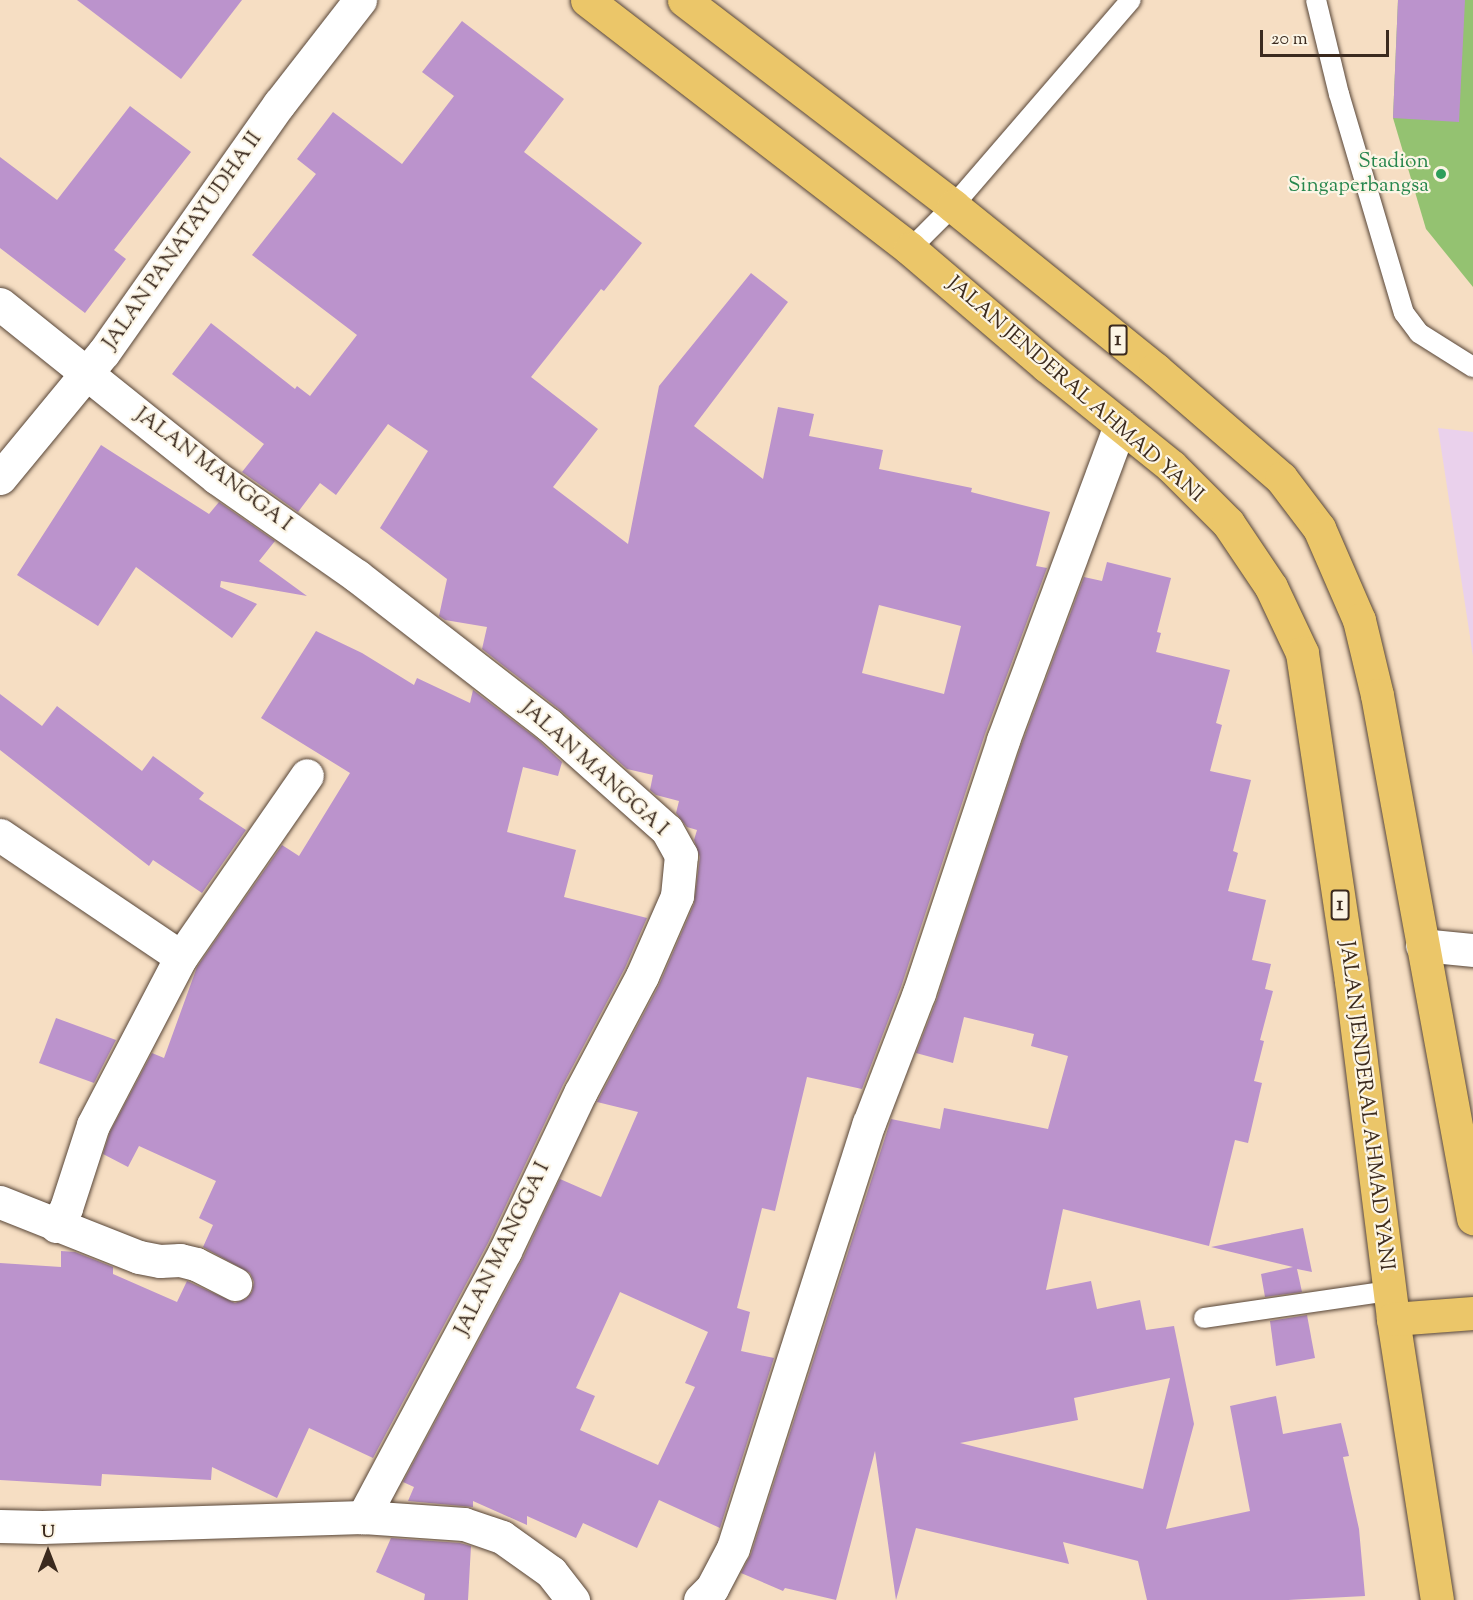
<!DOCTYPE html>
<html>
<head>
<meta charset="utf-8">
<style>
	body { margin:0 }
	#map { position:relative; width:1473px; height:1600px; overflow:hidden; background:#f6dec3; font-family:"Sorts Mill Goudy",serif }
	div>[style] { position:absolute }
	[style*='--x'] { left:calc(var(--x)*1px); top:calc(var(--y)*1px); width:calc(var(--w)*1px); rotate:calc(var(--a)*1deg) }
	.built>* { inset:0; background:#ead1ec }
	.green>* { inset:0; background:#94c271 }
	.building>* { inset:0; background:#bb93cc }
	.roads { filter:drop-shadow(0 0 2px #574537) drop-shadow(0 0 2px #574537) }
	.service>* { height:20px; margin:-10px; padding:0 10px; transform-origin:10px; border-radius:10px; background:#fff }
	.minor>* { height:33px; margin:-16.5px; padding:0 16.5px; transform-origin:16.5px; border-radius:16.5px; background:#fff }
	.tertiary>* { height:33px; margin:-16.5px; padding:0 16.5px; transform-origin:16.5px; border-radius:16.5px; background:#fff }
	.primary>* { height:33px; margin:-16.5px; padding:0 16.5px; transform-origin:16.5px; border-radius:16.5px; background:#ebc669 }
	.dots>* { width:16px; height:16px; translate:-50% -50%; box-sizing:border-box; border:3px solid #fcf5e5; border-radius:50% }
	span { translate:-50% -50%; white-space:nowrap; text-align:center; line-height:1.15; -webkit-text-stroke:4.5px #fcf5e5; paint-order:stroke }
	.shield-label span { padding:2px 4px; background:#fcf5e5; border:2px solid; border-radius:4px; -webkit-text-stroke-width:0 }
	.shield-label { font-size:20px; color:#3b2a1e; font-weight:700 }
	.leisure-label { font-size:21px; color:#27864d }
	.right { translate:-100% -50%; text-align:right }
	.street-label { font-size:21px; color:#3b2a1e }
	.north { position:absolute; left:18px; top:1522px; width:60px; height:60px; -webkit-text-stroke:4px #fcf5e5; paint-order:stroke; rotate:0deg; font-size:16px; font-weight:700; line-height:24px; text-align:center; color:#3b2a1e }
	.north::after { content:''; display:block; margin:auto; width:21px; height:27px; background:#3b2a1e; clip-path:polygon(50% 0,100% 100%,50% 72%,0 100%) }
	.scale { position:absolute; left:1260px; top:30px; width:129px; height:27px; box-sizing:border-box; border:3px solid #3b2a1e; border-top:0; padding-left:8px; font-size:18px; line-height:21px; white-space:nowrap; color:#3b2a1e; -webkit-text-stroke:4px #fcf5e5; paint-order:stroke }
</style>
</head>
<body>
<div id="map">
	<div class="built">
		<div style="clip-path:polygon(1438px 428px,1473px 432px,1473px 656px)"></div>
	</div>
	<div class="green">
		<div style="clip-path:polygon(1398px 0,1473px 0,1473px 287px,1426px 229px,1393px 118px)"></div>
	</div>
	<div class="building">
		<div style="clip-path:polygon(77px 0,242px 0,181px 79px)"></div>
		<div style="clip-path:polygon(1398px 0,1465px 0,1459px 122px,1393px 118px)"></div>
		<div style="clip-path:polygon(evenodd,462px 21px,564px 99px,524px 152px,642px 243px,604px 291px,601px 289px,531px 377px,598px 429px,553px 487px,628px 544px,659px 386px,751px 273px,788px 302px,694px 426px,763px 479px,778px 407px,814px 414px,809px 436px,883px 450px,879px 469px,972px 488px,971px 492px,1050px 512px,1036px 566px,1047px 568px,985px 734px,901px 987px,862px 1089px,807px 1077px,775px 1211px,762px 1208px,737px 1308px,750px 1312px,741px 1351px,774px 1358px,720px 1528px,659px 1500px,637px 1548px,583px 1523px,576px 1538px,527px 1516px,527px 1525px,473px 1501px,473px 1507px,408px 1501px,414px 1487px,403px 1482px,522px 1260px,560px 1179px,601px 1197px,638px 1112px,597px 1102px,659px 985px,694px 904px,700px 857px,694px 840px,697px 830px,687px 827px,676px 813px,679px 801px,656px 795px,650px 790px,653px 775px,627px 769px,560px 710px,482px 649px,487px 627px,445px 620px,439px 616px,447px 579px,380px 528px,428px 451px,388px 424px,336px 495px,320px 483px,298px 512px,242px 472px,264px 444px,172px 374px,211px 323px,295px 389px,297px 386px,310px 396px,357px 335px,252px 255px,316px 174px,297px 159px,333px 112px,402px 164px,454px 96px,422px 72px,462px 21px,879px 605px,961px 626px,944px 694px,862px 673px,879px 605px,462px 21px,620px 1292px,708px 1332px,685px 1383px,695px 1387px,658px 1465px,580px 1430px,595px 1396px,576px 1388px,620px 1292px)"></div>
		<div style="clip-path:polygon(130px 106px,191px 152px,114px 250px,126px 259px,85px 313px,0 248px,0 157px,57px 200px)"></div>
		<div style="clip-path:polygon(101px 445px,209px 514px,219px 502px,275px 541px,259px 561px,307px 596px,221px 581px,220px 587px,257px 604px,232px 638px,136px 567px,98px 626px,17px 575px)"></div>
		<div style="clip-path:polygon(evenodd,1107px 562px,1171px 578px,1157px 632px,1161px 633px,1156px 652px,1230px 670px,1216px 723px,1222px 725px,1210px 771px,1251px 780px,1233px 851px,1238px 853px,1228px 891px,1266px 900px,1252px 960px,1271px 964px,1265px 989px,1273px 991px,1260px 1040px,1264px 1041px,1254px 1081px,1262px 1083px,1248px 1143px,1235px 1140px,1209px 1246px,1063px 1209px,1046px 1290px,1091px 1281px,1097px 1309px,1140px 1300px,1146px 1330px,1174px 1326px,1194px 1424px,1166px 1529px,1250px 1511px,1230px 1406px,1276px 1396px,1283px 1434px,1341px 1423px,1349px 1456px,1343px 1457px,1359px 1529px,1365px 1596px,1288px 1600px,1147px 1600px,1138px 1561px,1063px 1542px,1069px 1564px,916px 1528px,896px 1600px,875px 1451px,836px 1600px,785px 1588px,783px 1591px,741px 1573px,751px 1554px,891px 1119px,940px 1129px,944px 1108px,1048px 1129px,1068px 1056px,1031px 1046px,1034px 1034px,964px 1017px,953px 1063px,916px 1053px,937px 999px,1021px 746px,1084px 577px,1102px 581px,1107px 562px,1170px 1378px,1143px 1489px,960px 1443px,1078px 1420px,1074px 1398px,1170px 1378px)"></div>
		<div style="clip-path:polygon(316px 631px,362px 653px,414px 685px,417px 678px,470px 703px,473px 690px,536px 738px,562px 762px,558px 776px,523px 767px,507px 832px,576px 850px,564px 897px,647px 918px,625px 968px,563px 1085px,488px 1243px,373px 1458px,309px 1428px,277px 1498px,212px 1467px,211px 1480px,102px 1474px,101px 1486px,0 1480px,0 1263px,61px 1267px,61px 1251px,75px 1252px,113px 1267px,113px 1274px,177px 1302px,187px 1281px,235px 1303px,246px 1299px,252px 1292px,254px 1282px,250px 1273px,203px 1247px,213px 1225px,199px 1218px,216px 1181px,139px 1146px,128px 1167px,103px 1154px,110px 1132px,152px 1053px,164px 1058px,197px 967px,282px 845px,299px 856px,350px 773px,261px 718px)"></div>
		<div style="clip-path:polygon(0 694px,42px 726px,57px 706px,142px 771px,153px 756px,204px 793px,199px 799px,246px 830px,202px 893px,153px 860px,149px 866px,0 750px)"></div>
		<div style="clip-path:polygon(56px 1018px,116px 1040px,94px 1083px,39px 1063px)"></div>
		<div style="clip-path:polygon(1303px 1228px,1312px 1272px,1297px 1269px,1302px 1292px,1265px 1297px,1261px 1274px,1293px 1267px,1211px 1247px)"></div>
		<div style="clip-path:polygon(1307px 1315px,1315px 1358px,1276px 1366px,1270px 1321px)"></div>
		<div style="clip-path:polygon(391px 1538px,460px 1543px,471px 1546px,468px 1600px,424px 1600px,425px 1594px,376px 1572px)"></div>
	</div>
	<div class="roads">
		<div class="service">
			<div style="--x:1316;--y:0;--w:97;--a:76.3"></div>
			<div style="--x:1339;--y:94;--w:228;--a:73.5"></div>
			<div style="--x:1404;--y:313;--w:25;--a:53"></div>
			<div style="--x:1419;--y:333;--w:64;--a:32.2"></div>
			<div style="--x:910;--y:249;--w:61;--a:-45"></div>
			<div style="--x:953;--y:206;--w:272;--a:-49.2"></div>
			<div style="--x:1204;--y:1318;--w:188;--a:-8.3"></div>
		</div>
		<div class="minor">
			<div style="--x:0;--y:304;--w:278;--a:38.7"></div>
			<div style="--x:217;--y:478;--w:171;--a:35"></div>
			<div style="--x:357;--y:576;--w:242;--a:37.8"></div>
			<div style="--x:548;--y:724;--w:159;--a:41.7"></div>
			<div style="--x:667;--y:830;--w:29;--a:61"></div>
			<div style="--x:681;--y:855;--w:41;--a:95.6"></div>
			<div style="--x:677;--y:896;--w:87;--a:113.6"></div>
			<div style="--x:642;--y:976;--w:132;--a:117.9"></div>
			<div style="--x:580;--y:1093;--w:175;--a:115.4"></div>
			<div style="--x:505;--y:1251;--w:302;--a:118.1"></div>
			<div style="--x:0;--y:835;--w:218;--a:34"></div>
			<div style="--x:1422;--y:945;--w:51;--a:5.6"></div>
			<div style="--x:0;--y:1202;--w:149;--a:21.6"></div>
			<div style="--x:139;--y:1257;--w:21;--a:11"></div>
			<div style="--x:160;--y:1261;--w:20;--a:-3"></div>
			<div style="--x:180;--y:1260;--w:16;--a:14"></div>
			<div style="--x:196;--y:1264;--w:44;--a:27.1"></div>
			<div style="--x:56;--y:1226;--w:21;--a:-61"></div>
			<div style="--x:66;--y:1208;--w:87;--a:-72"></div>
			<div style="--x:93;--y:1125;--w:190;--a:-62.4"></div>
			<div style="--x:181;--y:957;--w:221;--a:-55.3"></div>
			<div style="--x:0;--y:1526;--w:42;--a:1.4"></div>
			<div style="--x:42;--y:1527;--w:321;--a:-1.8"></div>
			<div style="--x:363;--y:1517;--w:101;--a:4"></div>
			<div style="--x:464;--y:1524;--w:40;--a:18.9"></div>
			<div style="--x:502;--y:1537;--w:60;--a:35.5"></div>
			<div style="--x:551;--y:1572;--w:36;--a:52"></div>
			<div style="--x:700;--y:1600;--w:17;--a:-45"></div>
			<div style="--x:712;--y:1588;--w:45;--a:-62.3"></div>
			<div style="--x:733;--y:1548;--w:446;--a:-72.3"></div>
			<div style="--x:869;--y:1123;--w:139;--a:-69"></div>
			<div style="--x:919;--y:993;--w:267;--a:-71.6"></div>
			<div style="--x:1003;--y:740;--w:336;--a:-69.6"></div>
		</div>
		<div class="tertiary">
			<div style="--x:0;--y:478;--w:163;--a:-50.5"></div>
			<div style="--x:104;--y:352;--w:304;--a:-54.8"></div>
			<div style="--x:279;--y:104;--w:132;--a:-52.1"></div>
		</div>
		<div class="primary">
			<div style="--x:587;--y:0;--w:408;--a:37.6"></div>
			<div style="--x:910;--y:249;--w:180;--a:40.5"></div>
			<div style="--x:1047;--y:366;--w:159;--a:38.9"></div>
			<div style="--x:1171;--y:466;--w:81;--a:45"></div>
			<div style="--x:1228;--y:523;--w:77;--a:56.1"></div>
			<div style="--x:1271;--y:587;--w:73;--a:64.8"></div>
			<div style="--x:1302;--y:653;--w:332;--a:81.5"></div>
			<div style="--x:1351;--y:981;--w:341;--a:82.9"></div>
			<div style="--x:1393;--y:1319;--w:284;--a:81.1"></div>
			<div style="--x:684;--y:0;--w:339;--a:37.4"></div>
			<div style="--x:953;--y:206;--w:260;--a:38.9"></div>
			<div style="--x:1155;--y:369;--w:167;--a:40.9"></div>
			<div style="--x:1281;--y:478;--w:63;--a:52.8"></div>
			<div style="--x:1319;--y:528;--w:100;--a:66.5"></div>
			<div style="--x:1359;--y:620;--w:77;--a:76.5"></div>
			<div style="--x:1377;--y:695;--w:532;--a:79.6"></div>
			<div style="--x:1393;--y:1319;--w:80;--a:-4.3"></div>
		</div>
	</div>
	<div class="dots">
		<div style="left:1441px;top:174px;background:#2e9e5b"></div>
	</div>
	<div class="shield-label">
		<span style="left:1118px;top:340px">1</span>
		<span style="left:1340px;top:905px">1</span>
	</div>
	<div class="leisure-label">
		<span class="right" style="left:1429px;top:174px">Stadion<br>Singaperbangsa</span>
	</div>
	<div class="street-label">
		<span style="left:183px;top:241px;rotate:-55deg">JALAN PANATAYUDHA II</span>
		<span style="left:1075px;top:390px;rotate:41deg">JALAN JENDERAL AHMAD YANI</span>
		<span style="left:213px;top:470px;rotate:37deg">JALAN MANGGA I</span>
		<span style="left:594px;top:769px;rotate:42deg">JALAN MANGGA I</span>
		<span style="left:1366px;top:1106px;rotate:83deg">JALAN JENDERAL AHMAD YANI</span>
		<span style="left:503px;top:1249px;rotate:-64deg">JALAN MANGGA I</span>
	</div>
	<div class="north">U</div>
	<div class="scale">20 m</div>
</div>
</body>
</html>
